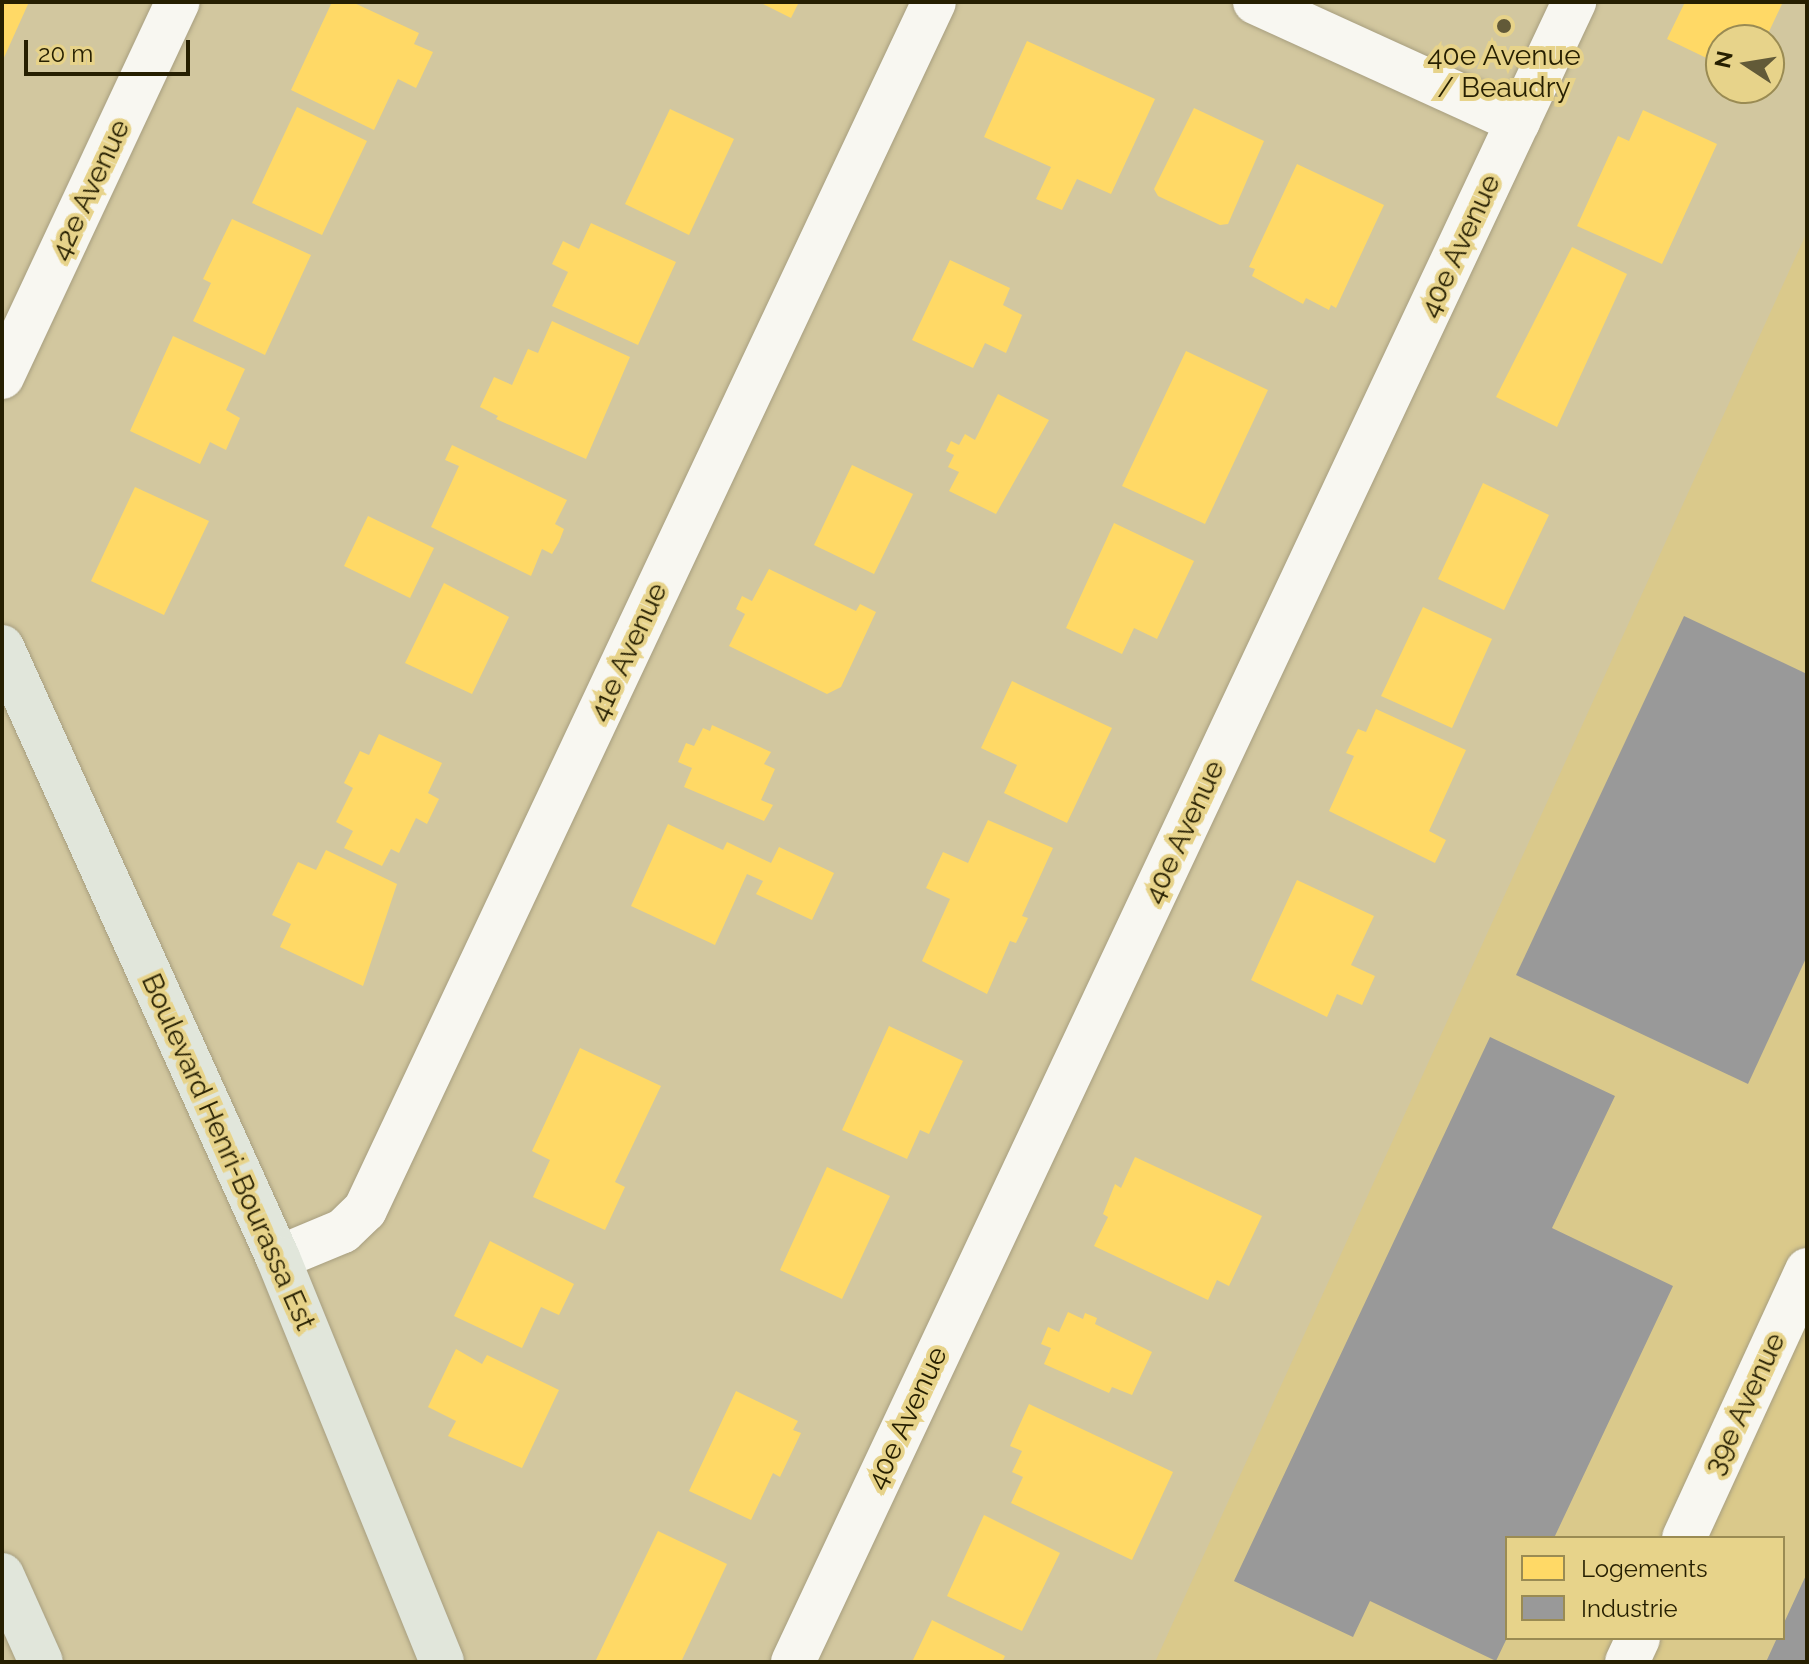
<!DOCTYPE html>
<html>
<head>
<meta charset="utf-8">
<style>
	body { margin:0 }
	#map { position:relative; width:1809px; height:1664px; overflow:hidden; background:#d2c79f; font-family:Raleway,sans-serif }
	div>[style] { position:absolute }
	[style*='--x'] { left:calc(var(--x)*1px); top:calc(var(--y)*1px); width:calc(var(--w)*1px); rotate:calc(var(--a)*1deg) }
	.built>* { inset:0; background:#dac98b }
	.homes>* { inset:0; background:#ffd966 }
	.industry>* { inset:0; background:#999 }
	.roads { filter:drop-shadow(0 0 2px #a79e7f) drop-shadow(0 0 2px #a79e7f) }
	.minor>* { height:44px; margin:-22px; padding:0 22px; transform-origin:22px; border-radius:22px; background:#f8f7f1 }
	.major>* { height:44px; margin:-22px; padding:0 22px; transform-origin:22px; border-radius:22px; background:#e1e6db }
	.dots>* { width:22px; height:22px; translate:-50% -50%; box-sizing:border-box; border:4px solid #e7d38a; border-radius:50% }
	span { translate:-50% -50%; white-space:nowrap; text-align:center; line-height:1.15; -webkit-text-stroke:8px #e7d38a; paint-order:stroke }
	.poi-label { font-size:28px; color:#261f01 }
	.street-label { font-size:28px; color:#261f01 }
	.frame { position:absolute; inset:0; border:4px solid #261f01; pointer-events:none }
	.legend { position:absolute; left:1505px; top:1536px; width:280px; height:104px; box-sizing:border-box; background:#e7d38a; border:2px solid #9a8b53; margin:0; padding:10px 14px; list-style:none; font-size:24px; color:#261f01 }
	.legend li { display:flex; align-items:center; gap:16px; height:40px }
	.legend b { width:40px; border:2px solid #9a8b53 }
	.north { position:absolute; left:1705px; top:24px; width:80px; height:80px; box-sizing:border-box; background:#e7d38a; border:2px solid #9a8b53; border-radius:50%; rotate:282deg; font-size:22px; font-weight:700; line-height:32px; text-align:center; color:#261f01 }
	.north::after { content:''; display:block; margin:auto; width:28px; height:36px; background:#625a38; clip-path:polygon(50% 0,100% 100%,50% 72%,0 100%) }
	.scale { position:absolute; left:24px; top:40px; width:166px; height:36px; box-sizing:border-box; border:4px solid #261f01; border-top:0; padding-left:10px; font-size:24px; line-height:28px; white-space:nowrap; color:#261f01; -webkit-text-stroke:6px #e7d38a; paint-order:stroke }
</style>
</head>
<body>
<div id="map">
	<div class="built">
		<div style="clip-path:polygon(evenodd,1807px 232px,1807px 1662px,1155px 1662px,1807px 232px,1507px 1538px,1783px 1538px,1783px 1638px,1507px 1638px,1507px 1538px)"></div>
	</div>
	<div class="homes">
		<div style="clip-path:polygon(2px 2px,29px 2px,2px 62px)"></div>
		<div style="clip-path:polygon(332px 2px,352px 2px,419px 33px,414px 44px,433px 52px,416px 88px,398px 79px,374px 130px,291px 90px)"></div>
		<div style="clip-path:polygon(759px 2px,799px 2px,791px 18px)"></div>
		<div style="clip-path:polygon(1685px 2px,1783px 2px,1765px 40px,1721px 40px,1721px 65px,1667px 39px)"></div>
		<div style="clip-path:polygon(1027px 41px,1155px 99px,1111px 194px,1077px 179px,1062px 210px,1036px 199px,1051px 167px,984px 137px)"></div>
		<div style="clip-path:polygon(297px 107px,367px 141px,322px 235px,252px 203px)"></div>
		<div style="clip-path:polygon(1194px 108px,1264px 141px,1228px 224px,1220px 225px,1158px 196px,1154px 189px)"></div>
		<div style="clip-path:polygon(670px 109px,734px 139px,689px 235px,625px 204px)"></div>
		<div style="clip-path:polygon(1643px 110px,1717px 144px,1662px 264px,1577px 226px,1618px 136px,1629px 141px)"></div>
		<div style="clip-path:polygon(1297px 164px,1384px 205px,1336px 308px,1331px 305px,1329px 310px,1306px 298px,1303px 304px,1252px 276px,1255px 269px,1249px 267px)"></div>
		<div style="clip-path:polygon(232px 219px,311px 255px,265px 355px,193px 321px,211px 283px,203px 279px)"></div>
		<div style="clip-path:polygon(591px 223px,676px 262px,638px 345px,552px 306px,568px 272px,552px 264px,563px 241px,579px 249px)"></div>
		<div style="clip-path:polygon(1572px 247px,1627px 274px,1557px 427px,1496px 397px)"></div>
		<div style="clip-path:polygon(950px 260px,1010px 288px,1003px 305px,1022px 315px,1006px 353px,985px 343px,973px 368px,912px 340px)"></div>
		<div style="clip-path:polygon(552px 321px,630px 357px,586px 459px,496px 419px,498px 416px,480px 407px,494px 377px,512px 385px,528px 349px,538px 353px)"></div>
		<div style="clip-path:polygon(173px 336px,245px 369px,226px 410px,240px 418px,226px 450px,210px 442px,200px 464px,130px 431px)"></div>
		<div style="clip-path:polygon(1186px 351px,1268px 390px,1205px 524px,1122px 486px)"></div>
		<div style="clip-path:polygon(998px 394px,1049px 420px,996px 514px,949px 491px,959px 472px,948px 467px,954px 455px,946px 451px,951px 441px,959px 445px,965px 434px,975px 440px)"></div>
		<div style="clip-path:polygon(452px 445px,567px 500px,555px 524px,564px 529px,559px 542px,552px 554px,542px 549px,531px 576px,431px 527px,459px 466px,445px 460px)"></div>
		<div style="clip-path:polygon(852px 465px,913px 494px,874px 574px,814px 545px)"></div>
		<div style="clip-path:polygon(1483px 483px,1549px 515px,1504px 610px,1438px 579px)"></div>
		<div style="clip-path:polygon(135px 487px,209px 521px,164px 615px,91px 581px)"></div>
		<div style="clip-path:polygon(368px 516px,434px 548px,410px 598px,344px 566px)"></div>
		<div style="clip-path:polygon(1114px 523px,1194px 561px,1157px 639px,1134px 628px,1122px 654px,1066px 628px)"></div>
		<div style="clip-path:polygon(769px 569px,856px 611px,860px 604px,876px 612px,841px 687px,827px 694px,729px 646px,745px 614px,736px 609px,742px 596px,752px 601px)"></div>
		<div style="clip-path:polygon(444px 583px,509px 617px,472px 694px,405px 663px)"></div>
		<div style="clip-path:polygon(1423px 607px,1492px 639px,1452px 728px,1381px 696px)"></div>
		<div style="clip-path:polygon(1012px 681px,1112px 728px,1067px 823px,1004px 793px,1017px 765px,981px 748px)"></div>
		<div style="clip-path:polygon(1376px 709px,1466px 750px,1429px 831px,1446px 840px,1435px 863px,1329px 811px,1354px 756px,1346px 753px,1358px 729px,1366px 732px)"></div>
		<div style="clip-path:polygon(712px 725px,771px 752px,764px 764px,775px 769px,761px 800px,773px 805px,764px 821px,684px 787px,692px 768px,678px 762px,686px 743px,694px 746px,703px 728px,710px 731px)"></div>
		<div style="clip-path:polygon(379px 734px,442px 763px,428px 793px,439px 799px,427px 824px,416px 818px,399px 853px,391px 849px,382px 866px,344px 848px,353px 831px,336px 822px,353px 788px,344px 783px,360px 751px,369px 755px)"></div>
		<div style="clip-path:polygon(988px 820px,1053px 848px,1022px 916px,1028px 918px,1016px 943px,1010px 941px,987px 994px,922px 961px,950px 899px,926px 888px,943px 852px,968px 863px)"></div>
		<div style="clip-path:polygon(668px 824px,723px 850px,727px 842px,771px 863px,779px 847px,834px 873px,812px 920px,756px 894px,763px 881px,747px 874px,715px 945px,631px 906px)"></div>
		<div style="clip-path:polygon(326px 850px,397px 884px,363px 986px,280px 947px,291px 924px,272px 915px,298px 862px,316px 870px)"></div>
		<div style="clip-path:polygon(1297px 880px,1374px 916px,1351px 965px,1375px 976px,1362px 1005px,1337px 994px,1327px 1017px,1251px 980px)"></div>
		<div style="clip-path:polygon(889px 1026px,963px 1061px,929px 1134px,920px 1130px,907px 1159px,842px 1130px)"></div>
		<div style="clip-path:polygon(580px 1048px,661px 1086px,615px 1182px,625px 1187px,605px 1230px,533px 1197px,550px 1160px,532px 1151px)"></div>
		<div style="clip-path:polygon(1135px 1157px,1262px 1216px,1229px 1286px,1217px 1280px,1208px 1300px,1094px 1246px,1108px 1217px,1103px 1214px,1115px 1184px,1121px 1188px)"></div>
		<div style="clip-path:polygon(827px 1167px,890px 1196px,842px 1299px,780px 1270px)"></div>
		<div style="clip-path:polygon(490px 1241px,574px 1284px,559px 1315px,541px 1307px,522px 1348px,454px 1316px)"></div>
		<div style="clip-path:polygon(1068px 1312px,1083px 1319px,1085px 1313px,1097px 1318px,1095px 1324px,1152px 1352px,1132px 1395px,1112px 1387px,1109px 1393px,1044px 1364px,1051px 1348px,1041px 1344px,1048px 1327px,1059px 1332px)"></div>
		<div style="clip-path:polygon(456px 1349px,482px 1364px,487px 1355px,559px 1390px,522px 1468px,448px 1436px,456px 1421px,428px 1407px)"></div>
		<div style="clip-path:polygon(736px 1391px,798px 1421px,793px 1430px,801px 1433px,780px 1477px,773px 1473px,751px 1520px,689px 1491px)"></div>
		<div style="clip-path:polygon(1029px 1404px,1173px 1472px,1132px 1560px,1011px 1503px,1023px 1477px,1012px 1472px,1022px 1451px,1010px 1446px)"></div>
		<div style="clip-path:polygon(984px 1515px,1060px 1553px,1022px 1631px,947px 1596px)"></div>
		<div style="clip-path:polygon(658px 1531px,727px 1564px,681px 1662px,595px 1662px)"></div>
		<div style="clip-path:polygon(932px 1620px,1005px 1656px,1002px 1662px,912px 1662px)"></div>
	</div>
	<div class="industry">
		<div style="clip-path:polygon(1684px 616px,1807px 674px,1807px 956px,1748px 1084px,1516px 975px)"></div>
		<div style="clip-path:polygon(1490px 1037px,1615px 1096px,1552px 1228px,1673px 1286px,1554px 1538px,1507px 1538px,1507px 1638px,1496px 1661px,1370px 1601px,1353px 1637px,1234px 1581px)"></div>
		<div style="clip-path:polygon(1807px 1573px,1807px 1662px,1766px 1662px,1777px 1638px,1783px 1638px,1783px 1625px)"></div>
	</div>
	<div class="roads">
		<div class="minor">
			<div style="--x:1255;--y:2;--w:289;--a:24.5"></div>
			<div style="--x:2;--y:377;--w:414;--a:-64.9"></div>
			<div style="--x:278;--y:1258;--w:70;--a:-22.6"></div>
			<div style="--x:343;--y:1231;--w:30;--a:-44"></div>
			<div style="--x:365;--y:1210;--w:1335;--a:-64.78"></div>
			<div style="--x:1684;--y:1538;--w:295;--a:-65.3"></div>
			<div style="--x:793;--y:1662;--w:1835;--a:-64.8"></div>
			<div style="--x:1627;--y:1662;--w:26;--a:-65"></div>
		</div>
		<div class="major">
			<div style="--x:2;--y:647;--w:670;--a:65.69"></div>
			<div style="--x:278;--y:1258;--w:436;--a:67.9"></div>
			<div style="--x:2;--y:1575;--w:95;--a:65.9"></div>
		</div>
	</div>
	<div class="dots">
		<div style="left:1504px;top:26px;background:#625a38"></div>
	</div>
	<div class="poi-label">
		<span style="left:1504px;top:72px">40e Avenue<br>/ Beaudry</span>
	</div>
	<div class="street-label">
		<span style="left:90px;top:190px;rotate:-65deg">42e Avenue</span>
		<span style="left:1460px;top:246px;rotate:-65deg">40e Avenue</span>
		<span style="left:628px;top:652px;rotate:-65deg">41e Avenue</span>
		<span style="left:1184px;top:832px;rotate:-65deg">40e Avenue</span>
		<span style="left:228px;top:1152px;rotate:66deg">Boulevard Henri-Bourassa Est</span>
		<span style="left:1745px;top:1404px;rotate:-65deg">39e Avenue</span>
		<span style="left:907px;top:1418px;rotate:-65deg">40e Avenue</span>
	</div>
	<div class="frame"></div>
	<ul class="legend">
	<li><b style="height:22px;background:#ffd966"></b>Logements</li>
	<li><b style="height:22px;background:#999"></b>Industrie</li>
	</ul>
	<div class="north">N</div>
	<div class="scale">20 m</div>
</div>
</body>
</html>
